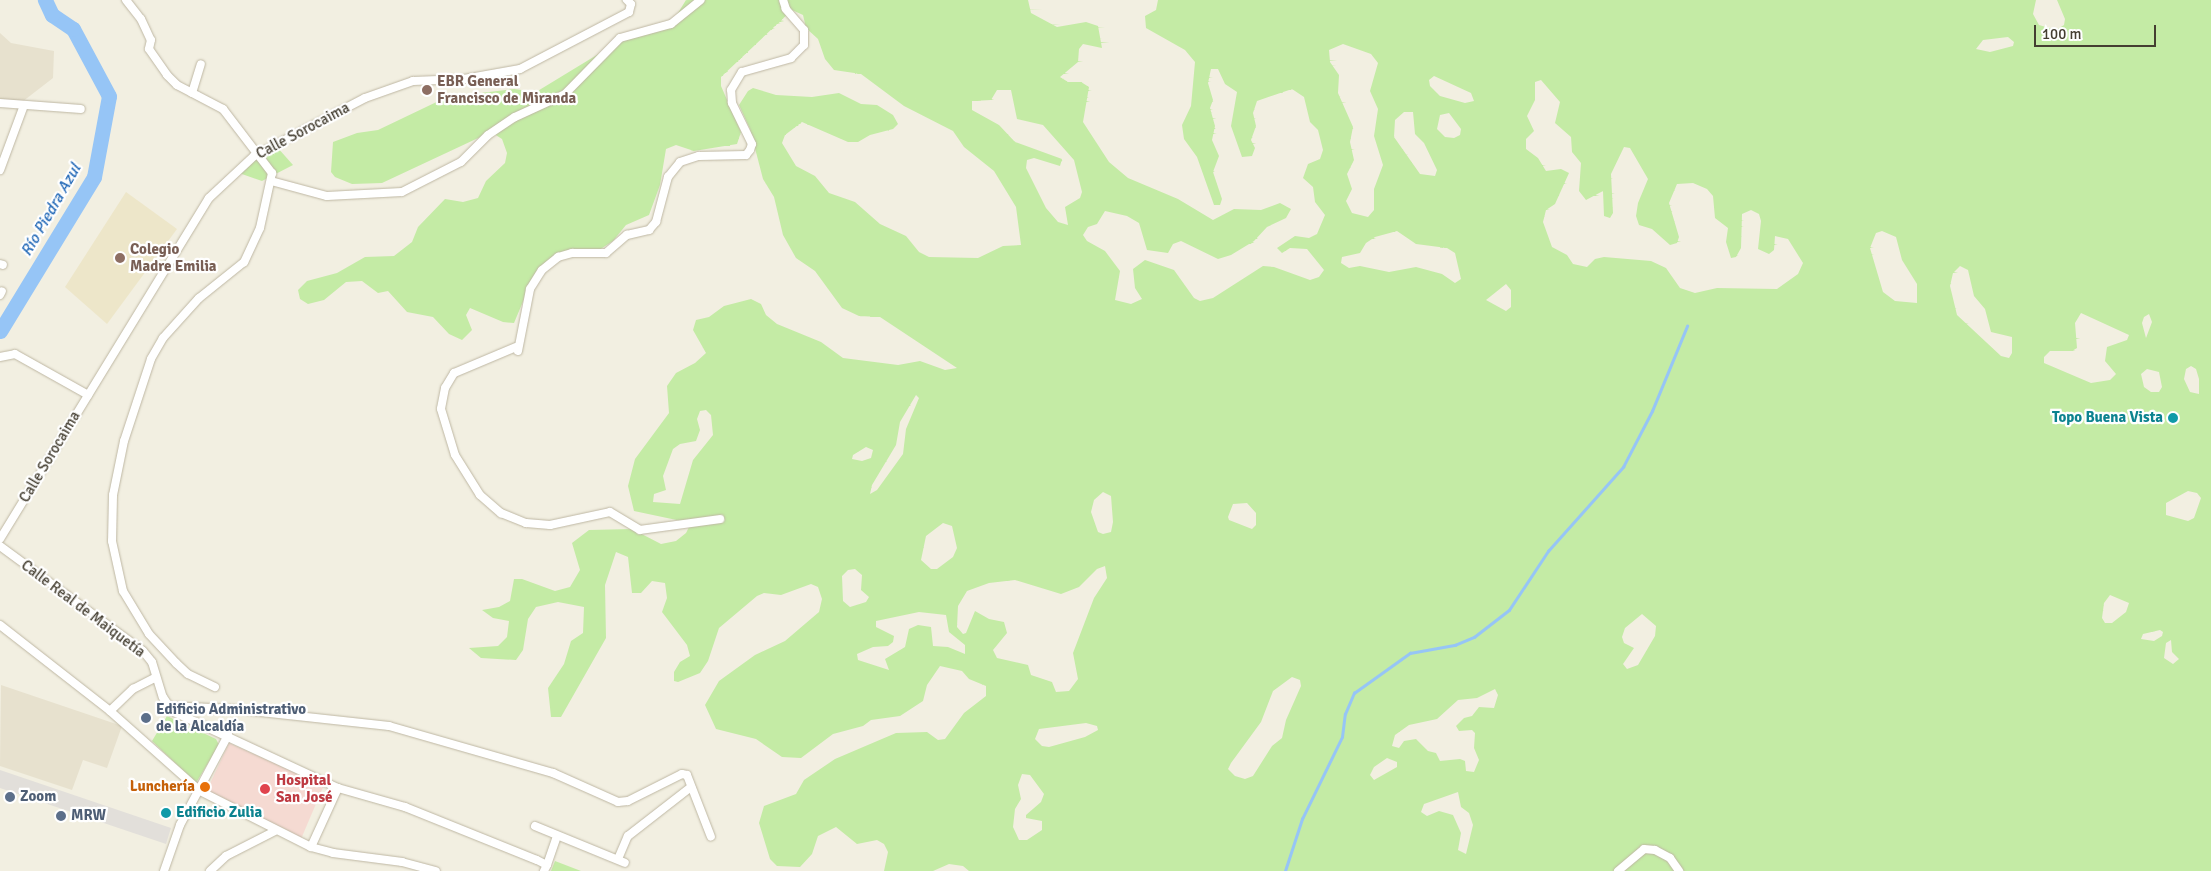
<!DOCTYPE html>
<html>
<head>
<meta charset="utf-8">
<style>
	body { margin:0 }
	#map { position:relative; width:2211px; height:871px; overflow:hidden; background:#f2efe1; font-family:Signika,sans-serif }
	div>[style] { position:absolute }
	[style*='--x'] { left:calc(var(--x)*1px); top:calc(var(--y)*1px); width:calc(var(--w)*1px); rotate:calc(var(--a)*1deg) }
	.residential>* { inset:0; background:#e7e1ce }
	.education>* { inset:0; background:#ede6c9 }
	.medical>* { inset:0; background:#f5dad2 }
	.green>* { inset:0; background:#c4eba5 }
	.parking>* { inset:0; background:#e2dfda }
	.stream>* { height:2.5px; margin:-1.25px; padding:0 1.25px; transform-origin:1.25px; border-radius:1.25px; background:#96c5f6 }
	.river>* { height:15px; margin:-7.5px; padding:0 7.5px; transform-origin:7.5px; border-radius:7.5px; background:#96c5f6 }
	.roads { filter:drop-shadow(0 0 1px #beb7a3) drop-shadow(0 0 1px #beb7a3) }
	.minor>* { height:8px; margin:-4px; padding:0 4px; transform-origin:4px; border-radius:4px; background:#fff }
	.dots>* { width:14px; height:14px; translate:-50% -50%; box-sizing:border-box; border:2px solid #fff; border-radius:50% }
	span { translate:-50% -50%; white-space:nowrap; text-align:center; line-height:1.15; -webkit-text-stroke:4.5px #fff; paint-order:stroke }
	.education-label { font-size:15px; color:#785e54; font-weight:700 }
	.left { translate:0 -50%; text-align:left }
	.street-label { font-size:15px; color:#443e31 }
	.culture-label { font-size:15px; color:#0d838f; font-weight:700 }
	.right { translate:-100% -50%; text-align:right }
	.service-label { font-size:15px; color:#4e5e75; font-weight:700 }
	.health-label { font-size:15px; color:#be3a42; font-weight:700 }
	.food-label { font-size:15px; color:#c56008; font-weight:700 }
	.water-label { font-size:16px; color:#2369b7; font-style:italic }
	.scale { position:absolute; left:2034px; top:25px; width:122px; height:22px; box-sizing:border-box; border:2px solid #443e31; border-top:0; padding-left:6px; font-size:15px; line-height:18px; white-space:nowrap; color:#443e31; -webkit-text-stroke:4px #fff; paint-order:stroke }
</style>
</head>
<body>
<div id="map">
	<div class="residential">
		<div style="clip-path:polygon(0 33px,11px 43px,54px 51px,53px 78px,22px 102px,0 101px)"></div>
		<div style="clip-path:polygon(1px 685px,122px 726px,107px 768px,83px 760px,72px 790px,0 766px)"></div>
	</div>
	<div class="education">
		<div style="clip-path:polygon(126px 192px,177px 229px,107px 324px,65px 287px)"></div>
	</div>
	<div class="medical">
		<div style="clip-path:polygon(229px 743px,324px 785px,301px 839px,206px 792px)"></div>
	</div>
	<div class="green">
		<div style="clip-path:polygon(evenodd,686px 0,1028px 0,1031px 13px,1057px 27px,1086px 22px,1098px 26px,1102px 48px,1083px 44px,1079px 49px,1078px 62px,1060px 77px,1068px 82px,1081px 82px,1089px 87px,1083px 122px,1109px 162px,1128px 178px,1178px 199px,1213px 220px,1234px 209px,1261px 210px,1280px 203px,1291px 209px,1286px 218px,1267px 227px,1254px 241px,1231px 255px,1218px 259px,1181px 241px,1173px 244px,1168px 253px,1147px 250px,1139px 223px,1127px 216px,1105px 211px,1097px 224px,1088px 227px,1083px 235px,1087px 241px,1105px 251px,1120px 271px,1115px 300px,1131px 304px,1142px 299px,1135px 288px,1133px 269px,1145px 260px,1174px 270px,1194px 298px,1200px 301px,1213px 298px,1263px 266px,1274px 267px,1310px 280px,1319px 277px,1324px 270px,1307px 249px,1290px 248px,1282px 253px,1277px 248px,1295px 236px,1309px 238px,1317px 234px,1325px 215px,1315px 202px,1313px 187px,1303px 178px,1308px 164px,1320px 159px,1323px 150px,1318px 130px,1310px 122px,1304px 97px,1292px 89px,1257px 101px,1253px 113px,1256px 126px,1251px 140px,1255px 148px,1252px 156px,1242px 157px,1231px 126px,1237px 92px,1225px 84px,1218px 69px,1211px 69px,1208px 83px,1213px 100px,1210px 108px,1215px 126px,1212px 140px,1219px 156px,1213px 172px,1222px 199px,1220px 205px,1214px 205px,1197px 157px,1184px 139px,1182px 125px,1191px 106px,1195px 62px,1185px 50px,1146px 28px,1145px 16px,1156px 10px,1158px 0,2036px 0,2033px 14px,2039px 25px,2056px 30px,2064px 25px,2065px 19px,2057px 0,2211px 0,2211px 871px,969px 871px,963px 866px,949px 864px,933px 871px,884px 871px,888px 852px,884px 844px,877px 840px,857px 844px,836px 827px,818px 836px,812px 854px,800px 867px,777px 866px,770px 859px,759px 823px,764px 806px,796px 794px,804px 780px,835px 759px,896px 733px,927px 732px,938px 740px,945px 739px,964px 713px,986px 696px,986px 686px,969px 679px,962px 671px,940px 666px,927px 685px,923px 701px,900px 716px,871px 720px,863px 726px,833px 734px,801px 758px,782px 757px,756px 739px,716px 729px,705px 705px,719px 681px,755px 655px,785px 641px,819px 612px,822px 599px,818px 587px,811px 584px,781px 595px,764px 593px,757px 596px,719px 628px,708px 661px,700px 673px,678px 682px,674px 681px,674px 672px,680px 662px,690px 656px,687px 645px,662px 612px,667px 598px,665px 583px,652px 581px,641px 593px,632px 593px,628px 557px,616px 552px,605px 585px,606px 638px,561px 717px,551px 717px,548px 688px,564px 664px,571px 641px,583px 633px,584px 607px,558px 602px,536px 607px,528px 619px,523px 650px,516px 660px,481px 658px,469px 648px,498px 646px,507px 637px,509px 621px,493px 618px,482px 610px,499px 607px,510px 601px,514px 579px,522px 579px,555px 591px,570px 587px,580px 570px,572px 543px,589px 530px,632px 529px,661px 544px,676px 541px,686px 533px,689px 527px,686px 522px,634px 511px,628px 486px,635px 459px,669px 413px,667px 386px,676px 373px,695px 363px,706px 353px,693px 330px,696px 320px,709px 317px,724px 306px,751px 299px,761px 304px,766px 315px,777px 324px,821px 342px,843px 358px,898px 365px,920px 361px,945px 370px,957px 368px,880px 317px,859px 316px,842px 308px,815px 271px,796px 258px,783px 235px,774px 197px,763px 179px,750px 129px,739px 105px,748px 91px,753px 88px,776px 95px,812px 97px,839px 93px,861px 104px,877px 105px,893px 115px,898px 124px,893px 129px,870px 135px,858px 142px,848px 142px,802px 122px,785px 135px,782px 143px,796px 166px,815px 176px,829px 193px,855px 202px,880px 224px,906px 236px,919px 252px,929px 257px,978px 258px,1003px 246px,1021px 245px,1016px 207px,994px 171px,964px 147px,953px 131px,904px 106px,861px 74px,834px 70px,825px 59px,818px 39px,806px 28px,803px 15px,792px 10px,721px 77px,721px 86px,741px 132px,737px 144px,694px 151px,676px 145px,666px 149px,660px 185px,649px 215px,626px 225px,613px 241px,599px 250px,555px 258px,532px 280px,514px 323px,503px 322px,470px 308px,466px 315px,472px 330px,462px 340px,449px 334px,433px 317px,407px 312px,388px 291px,378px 293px,362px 281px,346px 282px,324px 300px,308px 304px,300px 299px,298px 290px,307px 281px,337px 273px,365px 257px,394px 256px,412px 242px,418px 227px,445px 199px,463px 202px,478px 198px,486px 181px,505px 163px,507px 153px,502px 139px,491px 132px,382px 183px,352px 184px,335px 177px,331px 172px,333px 142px,357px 133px,378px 130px,447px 97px,514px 89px,536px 92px,628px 36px,673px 21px,686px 0,2008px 37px,2014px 42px,2013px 46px,1990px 52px,1976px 49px,1983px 40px,2008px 37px,686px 0,1343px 44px,1371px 54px,1378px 63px,1370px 91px,1378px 109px,1374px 136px,1383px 165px,1374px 189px,1374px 210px,1368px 217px,1352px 213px,1346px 201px,1352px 189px,1347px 174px,1354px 160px,1350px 142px,1353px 127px,1338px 93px,1339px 75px,1330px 62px,1329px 50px,1343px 44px,686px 0,1434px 76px,1471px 93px,1474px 101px,1465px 103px,1440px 96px,1430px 86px,1429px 80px,1434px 76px,686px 0,1541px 80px,1560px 102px,1555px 123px,1571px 137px,1572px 152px,1581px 163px,1579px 191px,1586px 200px,1603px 191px,1604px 216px,1610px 218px,1613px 213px,1611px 174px,1624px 147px,1630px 148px,1648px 179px,1638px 203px,1636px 216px,1639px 225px,1652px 229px,1670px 245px,1677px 243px,1679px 237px,1669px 203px,1677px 184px,1693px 183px,1707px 189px,1713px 196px,1715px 218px,1728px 228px,1726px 242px,1731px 258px,1736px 257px,1741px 248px,1742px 214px,1751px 210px,1759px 214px,1761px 221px,1758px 249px,1769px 254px,1774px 250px,1775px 236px,1788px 239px,1803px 263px,1798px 274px,1777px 289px,1717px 288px,1695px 293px,1680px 288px,1666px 268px,1651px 261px,1604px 257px,1595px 259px,1587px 267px,1573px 264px,1567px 255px,1552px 247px,1543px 222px,1546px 210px,1555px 204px,1569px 173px,1561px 169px,1546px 171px,1538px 158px,1526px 149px,1526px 139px,1534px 131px,1527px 116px,1535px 100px,1535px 82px,1541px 80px,686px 0,997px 90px,1011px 90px,1017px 119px,1043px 125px,1074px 160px,1082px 192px,1080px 198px,1065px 207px,1068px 225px,1058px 222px,1046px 208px,1026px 168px,1027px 160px,1034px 158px,1060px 166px,1062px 159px,1015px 142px,999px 125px,972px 110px,972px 101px,991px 100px,997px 90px,686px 0,1404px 112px,1413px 112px,1415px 134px,1424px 143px,1437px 170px,1435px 176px,1420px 174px,1394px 137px,1395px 120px,1404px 112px,686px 0,1449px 113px,1461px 129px,1460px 135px,1454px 138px,1445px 137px,1437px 129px,1440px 115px,1449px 113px,686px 0,1397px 231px,1416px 244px,1447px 248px,1455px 253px,1461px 279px,1455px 283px,1442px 274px,1416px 267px,1389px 272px,1360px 266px,1349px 268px,1341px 263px,1342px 257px,1360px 253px,1366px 243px,1375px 237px,1397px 231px,686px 0,1882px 231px,1896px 237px,1902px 260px,1917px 284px,1917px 303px,1895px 301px,1883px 292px,1870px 248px,1876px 233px,1882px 231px,686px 0,1960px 266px,1968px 270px,1974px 296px,1985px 309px,1991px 332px,2012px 337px,2012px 353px,2009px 358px,2001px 356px,1957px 315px,1950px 286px,1953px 273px,1960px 266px,686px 0,1506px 284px,1511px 290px,1511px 307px,1506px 311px,1486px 300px,1506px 284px,686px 0,2081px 313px,2129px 335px,2127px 340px,2107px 347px,2105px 361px,2116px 374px,2110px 380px,2091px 383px,2044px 363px,2044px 357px,2050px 351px,2072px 351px,2077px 348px,2075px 323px,2081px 313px,686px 0,2149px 314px,2152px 322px,2146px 338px,2142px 323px,2144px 317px,2149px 314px,686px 0,2191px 366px,2196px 369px,2199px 379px,2199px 394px,2190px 392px,2184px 379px,2186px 369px,2191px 366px,686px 0,2147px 369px,2159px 372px,2162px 387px,2159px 392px,2151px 392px,2144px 387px,2141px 374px,2147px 369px,686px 0,916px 395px,919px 398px,906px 429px,903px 454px,877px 490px,870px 494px,872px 485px,896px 445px,900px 422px,916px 395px,686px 0,706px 410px,711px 415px,713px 435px,693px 460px,680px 504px,653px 502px,654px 494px,666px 490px,663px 476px,673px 449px,680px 444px,696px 441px,700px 430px,697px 419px,700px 411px,706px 410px,686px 0,866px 447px,873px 450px,871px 458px,862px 461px,852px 459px,853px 455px,866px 447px,686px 0,2188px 491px,2197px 493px,2201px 498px,2194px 518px,2188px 521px,2166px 515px,2166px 503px,2188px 491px,686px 0,1103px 492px,1111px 496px,1113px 522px,1111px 532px,1103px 534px,1098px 532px,1091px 512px,1094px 500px,1103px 492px,686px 0,1247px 503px,1256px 513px,1256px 525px,1252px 529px,1229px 520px,1228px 517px,1233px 504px,1247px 503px,686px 0,943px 523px,952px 526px,957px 548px,953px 557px,937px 569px,931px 569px,921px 560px,926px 536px,943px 523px,686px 0,1105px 566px,1107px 578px,1094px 598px,1073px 653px,1078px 679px,1069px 691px,1056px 692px,1052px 682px,1031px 675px,1028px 665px,997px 658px,993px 650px,1007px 633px,1004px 622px,989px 619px,975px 611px,966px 633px,963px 634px,957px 627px,958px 606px,967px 591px,989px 583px,1015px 580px,1061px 594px,1079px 587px,1097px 569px,1105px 566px,686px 0,855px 569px,862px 575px,861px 590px,869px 597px,866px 602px,850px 607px,843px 601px,842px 576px,848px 570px,855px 569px,686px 0,2110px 595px,2129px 603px,2126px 612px,2112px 623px,2105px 623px,2102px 618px,2104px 603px,2110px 595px,686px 0,919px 612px,946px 615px,949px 632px,965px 645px,965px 654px,948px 647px,933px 646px,931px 627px,918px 625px,909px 629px,905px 647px,885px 659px,889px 670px,858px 660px,857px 654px,873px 647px,888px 646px,893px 642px,894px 636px,876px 627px,876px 621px,919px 612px,686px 0,1642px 614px,1656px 626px,1655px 636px,1638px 665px,1627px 669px,1623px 664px,1634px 648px,1624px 643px,1622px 637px,1625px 628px,1642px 614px,686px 0,2160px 630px,2163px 632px,2162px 636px,2154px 641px,2141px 639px,2143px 634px,2160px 630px,686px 0,2171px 640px,2172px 652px,2179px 659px,2173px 664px,2164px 658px,2166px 643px,2171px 640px,686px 0,1292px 677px,1300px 680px,1301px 686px,1286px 720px,1282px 738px,1272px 746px,1253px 776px,1245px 779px,1235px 776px,1228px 769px,1231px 763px,1261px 722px,1273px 691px,1292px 677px,686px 0,1495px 689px,1498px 695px,1494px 708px,1479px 707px,1472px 716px,1464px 718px,1456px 726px,1459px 731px,1472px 730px,1475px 733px,1474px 748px,1479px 760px,1474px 772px,1466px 771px,1465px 761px,1460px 759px,1440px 761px,1436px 753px,1428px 751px,1416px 739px,1404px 741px,1399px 748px,1392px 746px,1395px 735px,1409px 725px,1437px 719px,1458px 700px,1477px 698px,1495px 689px,686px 0,1086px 723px,1097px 726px,1098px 730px,1085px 737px,1049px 747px,1042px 746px,1035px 739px,1039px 729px,1086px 723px,686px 0,1387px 758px,1397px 762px,1397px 767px,1374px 780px,1370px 775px,1374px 767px,1387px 758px,686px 0,1022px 774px,1030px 775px,1044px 794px,1041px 802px,1026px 815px,1026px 818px,1042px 821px,1042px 830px,1027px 840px,1019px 840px,1013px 827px,1015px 809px,1021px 799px,1018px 785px,1022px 774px,686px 0,1458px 792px,1461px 807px,1469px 813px,1473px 825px,1466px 854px,1458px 850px,1461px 833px,1453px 815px,1439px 811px,1427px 816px,1421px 812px,1424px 804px,1458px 792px)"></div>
		<div style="clip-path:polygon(277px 147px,293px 165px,262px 181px,239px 173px,255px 159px)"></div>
		<div style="clip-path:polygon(167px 716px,216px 739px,219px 745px,196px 783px,152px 741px)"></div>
		<div style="clip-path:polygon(555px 861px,581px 871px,551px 871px)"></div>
	</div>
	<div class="parking">
		<div style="clip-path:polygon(0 770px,171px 828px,166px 844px,0 788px)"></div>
	</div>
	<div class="stream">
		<div style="--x:1285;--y:871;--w:55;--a:-71.9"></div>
		<div style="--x:1302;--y:819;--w:91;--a:-64"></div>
		<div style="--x:1342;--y:737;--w:23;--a:-83"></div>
		<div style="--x:1345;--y:714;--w:23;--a:-67"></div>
		<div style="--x:1354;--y:693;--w:69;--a:-35.5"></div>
		<div style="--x:1410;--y:653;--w:46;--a:-10.1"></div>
		<div style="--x:1455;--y:645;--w:21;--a:-23"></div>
		<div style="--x:1474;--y:637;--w:44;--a:-37.6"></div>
		<div style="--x:1509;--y:610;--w:71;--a:-56.5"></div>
		<div style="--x:1548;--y:551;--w:113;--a:-48.2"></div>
		<div style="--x:1623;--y:467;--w:63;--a:-62.6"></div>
		<div style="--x:1652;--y:411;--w:92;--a:-67.6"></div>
	</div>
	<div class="river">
		<div style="--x:0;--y:331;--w:180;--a:-58.6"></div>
		<div style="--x:94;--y:177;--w:82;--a:-79.5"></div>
		<div style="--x:109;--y:96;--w:76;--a:-118.2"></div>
		<div style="--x:73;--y:29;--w:25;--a:-146"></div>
		<div style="--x:52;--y:15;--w:17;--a:-115"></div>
	</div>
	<div class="roads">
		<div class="minor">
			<div style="--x:126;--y:0;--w:24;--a:52"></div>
			<div style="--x:141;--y:19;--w:23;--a:65"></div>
			<div style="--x:151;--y:40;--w:9;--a:103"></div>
			<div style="--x:149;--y:49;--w:32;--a:55"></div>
			<div style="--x:167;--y:75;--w:14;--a:45"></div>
			<div style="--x:177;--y:85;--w:52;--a:27.6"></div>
			<div style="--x:223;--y:109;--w:81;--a:52.6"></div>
			<div style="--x:272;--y:173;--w:56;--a:102.3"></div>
			<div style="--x:260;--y:228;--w:38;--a:115"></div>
			<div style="--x:244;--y:262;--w:58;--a:141.3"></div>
			<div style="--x:199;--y:298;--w:54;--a:132"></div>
			<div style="--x:163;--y:338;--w:24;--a:120"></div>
			<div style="--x:151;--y:359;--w:86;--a:108.2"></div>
			<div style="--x:124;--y:441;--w:55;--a:101.5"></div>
			<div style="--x:113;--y:495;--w:46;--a:91.2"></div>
			<div style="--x:112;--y:541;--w:51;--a:77.6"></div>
			<div style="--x:123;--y:591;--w:50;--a:58.8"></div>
			<div style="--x:149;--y:634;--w:40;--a:47"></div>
			<div style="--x:176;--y:663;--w:16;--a:43"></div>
			<div style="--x:188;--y:674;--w:30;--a:26"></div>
			<div style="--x:192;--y:93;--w:30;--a:-73"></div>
			<div style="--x:0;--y:103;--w:81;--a:4.2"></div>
			<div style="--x:0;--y:170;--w:69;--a:-69.7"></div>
			<div style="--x:271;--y:181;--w:58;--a:15"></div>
			<div style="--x:327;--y:196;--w:75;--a:-3.1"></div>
			<div style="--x:402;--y:192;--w:66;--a:-27"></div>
			<div style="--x:461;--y:162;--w:38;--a:-45"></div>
			<div style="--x:488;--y:135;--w:32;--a:-34"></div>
			<div style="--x:515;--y:117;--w:55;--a:-24.7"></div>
			<div style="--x:565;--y:94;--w:78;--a:-45.5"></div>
			<div style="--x:620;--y:38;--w:53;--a:-15.4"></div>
			<div style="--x:671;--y:24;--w:38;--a:-39"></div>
			<div style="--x:0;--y:264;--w:3;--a:18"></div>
			<div style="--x:0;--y:295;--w:4;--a:-63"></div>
			<div style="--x:516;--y:347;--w:67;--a:157.2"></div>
			<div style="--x:454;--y:373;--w:17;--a:121"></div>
			<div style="--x:445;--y:388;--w:21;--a:101"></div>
			<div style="--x:441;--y:409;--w:48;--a:73.1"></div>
			<div style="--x:455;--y:455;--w:47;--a:58"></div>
			<div style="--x:480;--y:495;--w:28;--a:41"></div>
			<div style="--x:501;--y:513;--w:27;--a:22"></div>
			<div style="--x:526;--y:523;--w:24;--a:5"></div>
			<div style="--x:550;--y:525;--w:61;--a:-12.2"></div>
			<div style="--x:610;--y:512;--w:35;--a:31"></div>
			<div style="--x:640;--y:530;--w:81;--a:-7.8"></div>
			<div style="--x:518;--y:351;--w:63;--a:-79"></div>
			<div style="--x:530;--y:289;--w:22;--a:-58"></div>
			<div style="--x:542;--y:270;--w:21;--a:-39"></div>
			<div style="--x:558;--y:257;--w:15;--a:-16"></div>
			<div style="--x:572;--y:253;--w:34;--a:0"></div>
			<div style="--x:606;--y:253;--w:28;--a:-41"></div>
			<div style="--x:627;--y:235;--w:23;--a:-13"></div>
			<div style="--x:649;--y:230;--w:11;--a:-49"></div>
			<div style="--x:656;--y:222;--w:47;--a:-75.1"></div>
			<div style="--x:668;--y:177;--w:19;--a:-51"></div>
			<div style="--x:680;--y:162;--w:20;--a:-18"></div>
			<div style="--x:699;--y:156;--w:47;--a:-1.2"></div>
			<div style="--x:746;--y:155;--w:6;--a:-51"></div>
			<div style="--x:750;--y:150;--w:6;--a:-72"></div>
			<div style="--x:752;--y:144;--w:46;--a:-116"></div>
			<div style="--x:732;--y:103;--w:13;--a:-94"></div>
			<div style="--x:731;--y:90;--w:21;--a:-59"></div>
			<div style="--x:742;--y:72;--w:51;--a:-15.9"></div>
			<div style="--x:791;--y:58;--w:18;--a:-45"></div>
			<div style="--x:804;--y:45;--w:15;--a:-90"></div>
			<div style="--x:804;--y:30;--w:28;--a:-131"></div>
			<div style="--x:786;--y:9;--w:9;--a:-108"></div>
			<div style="--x:0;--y:357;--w:15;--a:-11"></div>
			<div style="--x:15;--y:354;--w:84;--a:29.3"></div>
			<div style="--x:0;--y:539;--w:400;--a:-58.5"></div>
			<div style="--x:209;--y:198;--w:62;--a:-43"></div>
			<div style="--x:254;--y:156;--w:125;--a:-27.6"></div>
			<div style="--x:365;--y:98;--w:51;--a:-19.5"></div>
			<div style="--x:413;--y:81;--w:51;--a:-2.2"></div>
			<div style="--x:464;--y:79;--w:57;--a:-10.1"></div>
			<div style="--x:520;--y:69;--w:123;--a:-27.6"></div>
			<div style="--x:629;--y:12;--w:8;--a:-76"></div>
			<div style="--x:631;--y:4;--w:6;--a:-135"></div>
			<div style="--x:0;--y:546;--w:177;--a:36.3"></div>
			<div style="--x:143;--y:651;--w:14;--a:51"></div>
			<div style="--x:152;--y:662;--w:37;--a:73"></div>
			<div style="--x:163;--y:697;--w:17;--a:57"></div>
			<div style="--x:172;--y:711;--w:183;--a:24.9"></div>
			<div style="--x:338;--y:788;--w:70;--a:15.8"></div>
			<div style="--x:405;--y:807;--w:142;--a:21.9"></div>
			<div style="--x:537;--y:860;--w:11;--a:27"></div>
			<div style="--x:547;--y:865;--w:7;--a:117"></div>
			<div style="--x:0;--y:625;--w:140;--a:38"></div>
			<div style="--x:110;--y:711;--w:120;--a:41.6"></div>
			<div style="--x:200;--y:791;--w:124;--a:26.8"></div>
			<div style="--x:311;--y:847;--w:23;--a:15"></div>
			<div style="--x:333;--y:853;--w:70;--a:7.4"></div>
			<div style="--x:402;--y:862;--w:35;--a:15"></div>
			<div style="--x:167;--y:706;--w:66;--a:2.6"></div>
			<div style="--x:233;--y:709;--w:157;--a:6.2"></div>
			<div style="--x:389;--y:726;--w:171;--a:16"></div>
			<div style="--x:553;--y:773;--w:71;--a:24"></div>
			<div style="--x:618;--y:802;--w:10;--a:-6"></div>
			<div style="--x:628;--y:801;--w:60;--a:-26.6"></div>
			<div style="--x:682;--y:774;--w:5;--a:11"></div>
			<div style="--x:687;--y:775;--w:66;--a:68.8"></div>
			<div style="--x:110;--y:711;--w:32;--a:-44"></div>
			<div style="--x:133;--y:689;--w:25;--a:-27"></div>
			<div style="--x:535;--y:826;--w:97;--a:22.3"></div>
			<div style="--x:311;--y:847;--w:65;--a:-65.4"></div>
			<div style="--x:618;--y:859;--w:25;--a:-67"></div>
			<div style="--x:628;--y:836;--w:80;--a:-37.9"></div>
			<div style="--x:547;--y:865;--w:31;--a:-71"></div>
			<div style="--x:164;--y:871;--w:49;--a:-70.8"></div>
			<div style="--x:180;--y:825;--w:102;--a:-61.9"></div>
			<div style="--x:210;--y:871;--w:22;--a:-43"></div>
			<div style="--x:226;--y:856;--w:55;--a:-27"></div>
			<div style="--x:1618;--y:871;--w:34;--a:-40"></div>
			<div style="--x:1644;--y:849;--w:11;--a:5"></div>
			<div style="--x:1655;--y:850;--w:17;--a:28"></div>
			<div style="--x:1670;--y:858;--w:16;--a:55"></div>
		</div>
	</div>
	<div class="dots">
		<div style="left:427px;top:90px;background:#8d6e63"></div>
		<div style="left:120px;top:258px;background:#8d6e63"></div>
		<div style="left:2173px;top:418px;background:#0f9aa8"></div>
		<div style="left:146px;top:718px;background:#5c6f8a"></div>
		<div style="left:205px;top:787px;background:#e8710a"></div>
		<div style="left:265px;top:789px;background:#e0444e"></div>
		<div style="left:10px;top:797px;background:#5c6f8a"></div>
		<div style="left:166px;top:813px;background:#0f9aa8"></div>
		<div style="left:61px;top:816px;background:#5c6f8a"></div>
	</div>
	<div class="education-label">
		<span class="left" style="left:437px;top:90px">EBR General<br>Francisco de Miranda</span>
		<span class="left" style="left:130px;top:258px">Colegio<br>Madre Emilia</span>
	</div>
	<div class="street-label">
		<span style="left:303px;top:131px;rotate:-28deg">Calle Sorocaima</span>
		<span style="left:50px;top:457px;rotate:-59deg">Calle Sorocaima</span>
		<span style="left:83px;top:609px;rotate:37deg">Calle Real de Maiquetía</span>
	</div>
	<div class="culture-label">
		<span class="right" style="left:2163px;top:418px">Topo Buena Vista</span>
		<span class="left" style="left:176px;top:813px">Edificio Zulia</span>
	</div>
	<div class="service-label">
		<span class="left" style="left:156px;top:718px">Edificio Administrativo<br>de la Alcaldía</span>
		<span class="left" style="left:20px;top:797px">Zoom</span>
		<span class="left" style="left:71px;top:816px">MRW</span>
	</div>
	<div class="health-label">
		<span class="left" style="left:276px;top:789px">Hospital<br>San José</span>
	</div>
	<div class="food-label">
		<span class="right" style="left:195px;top:787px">Lunchería</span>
	</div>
	<div class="water-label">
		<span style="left:51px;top:210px;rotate:-60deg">Río Piedra Azul</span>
	</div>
	<div class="scale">100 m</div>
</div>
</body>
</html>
